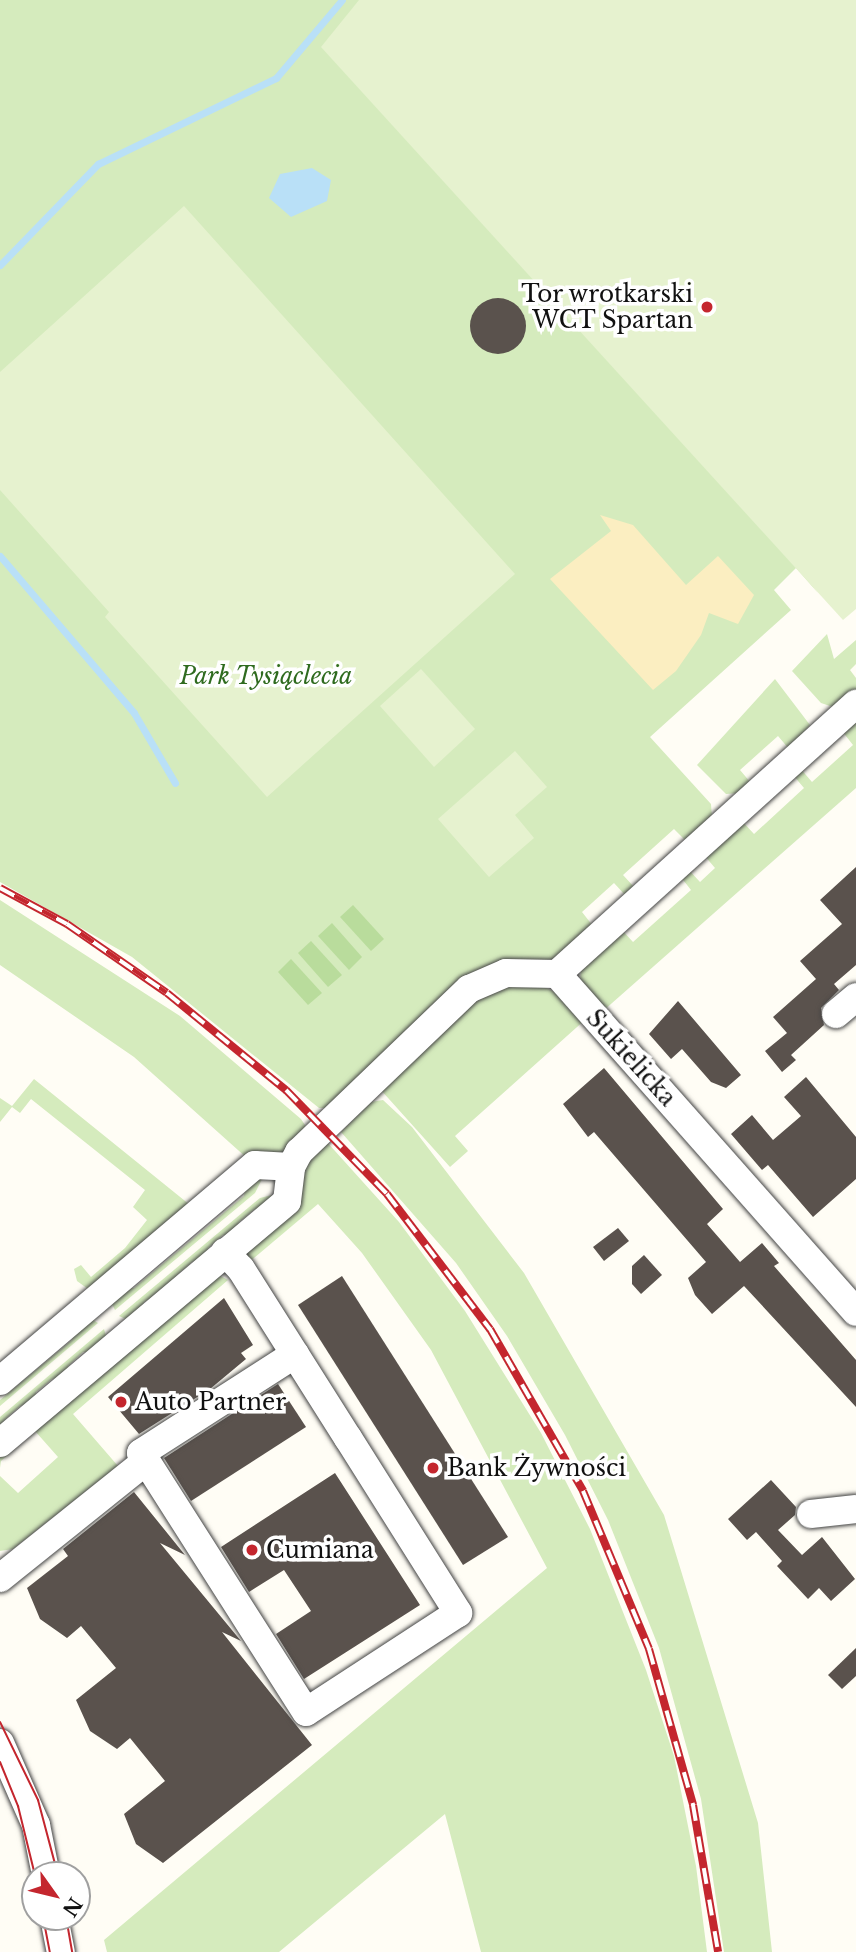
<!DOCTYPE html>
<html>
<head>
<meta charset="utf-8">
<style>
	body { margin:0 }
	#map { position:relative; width:856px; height:1952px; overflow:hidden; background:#fffdf5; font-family:"Libre Baskerville",serif }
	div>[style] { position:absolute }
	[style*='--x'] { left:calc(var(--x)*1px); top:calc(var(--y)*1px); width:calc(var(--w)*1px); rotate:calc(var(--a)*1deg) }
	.green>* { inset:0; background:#d5ebbd }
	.forest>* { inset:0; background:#b9dc9c }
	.sand>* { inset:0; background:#fbeec1 }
	.pitch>* { inset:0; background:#e6f2cf }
	.water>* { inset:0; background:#b9e0f7 }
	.stream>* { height:7px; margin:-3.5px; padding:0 3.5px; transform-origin:3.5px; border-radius:3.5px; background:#b9e0f7 }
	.building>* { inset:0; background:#5a524d }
	.round { border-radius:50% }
	.roads { filter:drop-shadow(0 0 2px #444) drop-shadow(0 0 2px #444) }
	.minor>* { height:28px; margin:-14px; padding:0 14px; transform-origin:14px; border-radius:14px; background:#fff }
	.tram>* { height:2px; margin:-1px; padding:0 1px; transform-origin:1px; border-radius:1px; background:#c4262e }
	.rail>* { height:8px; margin-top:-4px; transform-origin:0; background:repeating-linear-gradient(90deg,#fff 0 16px,#c4262e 0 32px); box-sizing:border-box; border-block:2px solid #c4262e }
	.dots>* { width:19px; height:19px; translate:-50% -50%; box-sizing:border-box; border:4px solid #fff; border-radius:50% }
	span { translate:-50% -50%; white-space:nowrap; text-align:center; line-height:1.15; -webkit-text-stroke:7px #fff; paint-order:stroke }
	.poi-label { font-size:23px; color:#111 }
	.right { translate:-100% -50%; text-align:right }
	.left { translate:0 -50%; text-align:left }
	.park-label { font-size:23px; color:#2f6b1f; font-style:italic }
	.street-label { font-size:23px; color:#111 }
	.north { position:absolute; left:21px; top:1861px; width:70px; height:70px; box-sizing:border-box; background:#fff; border:2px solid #a0a0a0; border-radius:50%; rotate:124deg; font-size:19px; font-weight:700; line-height:28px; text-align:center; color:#111 }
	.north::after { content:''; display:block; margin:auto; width:24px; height:32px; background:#c4262e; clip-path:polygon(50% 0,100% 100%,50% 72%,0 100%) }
</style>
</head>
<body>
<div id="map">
	<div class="green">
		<div style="clip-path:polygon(0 0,372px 0,818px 593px,796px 568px,774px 590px,791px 610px,650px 737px,711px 804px,712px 817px,687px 842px,674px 829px,623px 875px,635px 888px,626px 896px,614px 883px,582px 912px,593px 926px,555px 959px,523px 963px,345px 1089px,329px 1108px,319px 1108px,132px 957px,0 882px)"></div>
		<div style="clip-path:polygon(827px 634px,834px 659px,856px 640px,856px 664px,850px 670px,856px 678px,856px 689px,833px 707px,821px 703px,792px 671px)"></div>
		<div style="clip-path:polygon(775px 679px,810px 725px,789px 749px,778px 736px,740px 770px,751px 783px,740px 793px,726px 794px,697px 765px)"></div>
		<div style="clip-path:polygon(856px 718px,856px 788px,603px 1011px,580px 982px,581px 967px,621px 929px,633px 942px,691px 890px,680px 876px,688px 869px,700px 882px,715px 868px,704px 855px,742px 821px,754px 834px,804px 788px,793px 775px,800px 768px,812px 782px,853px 745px,842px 731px)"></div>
		<div style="clip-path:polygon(0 900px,180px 1016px,301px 1119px,309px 1131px,291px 1152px,248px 1159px,134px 1057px,0 965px)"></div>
		<div style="clip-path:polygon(498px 986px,544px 987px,562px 995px,586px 1019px,455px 1136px,468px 1151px,450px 1167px,380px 1089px,461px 1008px)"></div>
		<div style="clip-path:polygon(34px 1079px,195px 1209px,88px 1289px,77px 1281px,74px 1269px,81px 1265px,91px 1277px,125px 1248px,147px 1220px,133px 1207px,145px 1190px,31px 1099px,20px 1113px,12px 1107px,0 1122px,0 1098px,12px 1106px)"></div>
		<div style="clip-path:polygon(383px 1100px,412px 1127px,524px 1273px,664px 1515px,758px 1823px,772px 1952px,724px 1952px,701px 1799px,659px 1648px,608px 1520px,565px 1435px,507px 1336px,456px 1263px,341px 1132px,371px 1102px)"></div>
		<div style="clip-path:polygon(326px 1141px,399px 1222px,465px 1311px,541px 1433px,590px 1529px,646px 1670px,674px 1756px,696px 1866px,707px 1952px,481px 1952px,445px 1814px,279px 1952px,107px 1952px,104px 1940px,547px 1568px,431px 1350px,362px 1253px,318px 1204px,248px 1263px,243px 1257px,303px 1165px)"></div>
		<div style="clip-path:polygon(255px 1175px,262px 1179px,255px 1193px,115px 1310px,112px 1304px,120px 1288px,134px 1288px,244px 1196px,246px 1183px)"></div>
		<div style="clip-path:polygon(272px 1195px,269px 1209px,255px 1209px,239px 1222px,233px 1237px,223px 1235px,208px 1248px,206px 1259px,192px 1262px,176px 1276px,175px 1284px,144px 1302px,142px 1314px,128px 1320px,119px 1316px,260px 1198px)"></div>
		<div style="clip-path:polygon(213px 1272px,228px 1280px,73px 1414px,118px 1466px,13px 1549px,0 1551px,0 1476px,18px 1493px,58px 1457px,35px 1431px,1px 1461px,0 1468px,0 1451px)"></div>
		<div style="clip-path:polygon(93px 1320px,98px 1323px,0 1406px,0 1400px,72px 1340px,74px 1328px)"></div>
		<div style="clip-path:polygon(104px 1329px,106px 1336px,96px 1353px,83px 1352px,68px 1366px,67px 1375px,52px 1379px,36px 1392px,35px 1402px,20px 1406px,5px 1419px,0 1432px,0 1417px)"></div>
	</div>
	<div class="forest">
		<div style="clip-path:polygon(353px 905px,384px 939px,371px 951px,340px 917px)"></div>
		<div style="clip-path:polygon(332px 923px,362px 957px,349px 970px,318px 936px)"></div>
		<div style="clip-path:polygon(311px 941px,342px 975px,328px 987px,298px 953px)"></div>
		<div style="clip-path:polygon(291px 959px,322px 993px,308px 1005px,278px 972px)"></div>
	</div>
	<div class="sand">
		<div style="clip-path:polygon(600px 515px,633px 525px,686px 585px,718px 556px,754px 595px,738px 624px,709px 613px,701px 635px,676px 671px,653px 690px,550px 579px,611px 531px)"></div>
	</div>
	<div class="pitch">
		<div style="clip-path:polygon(359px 0,856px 0,856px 609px,843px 620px,321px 47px)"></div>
		<div style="clip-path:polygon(184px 206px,515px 574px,267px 797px,105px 617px,109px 612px,0 490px,0 372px)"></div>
		<div style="clip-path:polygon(421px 669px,475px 729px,434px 767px,380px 706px)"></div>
		<div style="clip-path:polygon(515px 751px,547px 787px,515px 815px,534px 838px,489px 877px,438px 819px)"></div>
	</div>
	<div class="water">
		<div style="clip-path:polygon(312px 168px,331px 180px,327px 201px,291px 217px,269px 198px,280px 174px)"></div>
	</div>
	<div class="stream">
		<div style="--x:0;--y:265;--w:141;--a:-45.9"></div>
		<div style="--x:98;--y:164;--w:198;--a:-25.8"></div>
		<div style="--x:276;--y:78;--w:102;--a:-49.8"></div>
		<div style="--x:0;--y:556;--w:206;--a:49.5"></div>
		<div style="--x:134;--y:713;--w:81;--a:59.6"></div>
	</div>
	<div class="building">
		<div class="round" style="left:470px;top:298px;width:56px;height:56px"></div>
		<div style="clip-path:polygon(856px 867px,856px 965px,834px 984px,839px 990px,821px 1008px,824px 1025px,791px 1055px,796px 1060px,782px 1072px,765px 1051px,787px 1033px,773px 1017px,816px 979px,800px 961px,842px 924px,820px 900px)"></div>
		<div style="clip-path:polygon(678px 1001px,741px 1075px,726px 1088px,711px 1082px,682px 1049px,671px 1059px,649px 1034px)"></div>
		<div style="clip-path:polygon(604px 1068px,723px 1209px,707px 1224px,740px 1262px,762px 1243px,779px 1263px,774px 1266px,856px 1360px,856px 1407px,744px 1286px,712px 1314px,695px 1295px,688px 1278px,706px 1262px,594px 1132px,588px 1137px,563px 1104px)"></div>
		<div style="clip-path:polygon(806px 1077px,856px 1137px,856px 1179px,813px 1217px,768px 1165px,762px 1170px,731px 1134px,752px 1115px,773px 1140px,801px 1116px,784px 1097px)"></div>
		<div style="clip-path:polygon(618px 1228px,629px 1241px,604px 1261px,593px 1247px)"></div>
		<div style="clip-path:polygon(644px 1255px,662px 1275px,641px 1294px,632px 1284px,632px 1266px)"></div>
		<div style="clip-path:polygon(342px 1276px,508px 1537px,463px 1565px,298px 1305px)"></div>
		<div style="clip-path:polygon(224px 1298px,253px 1345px,241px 1353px,246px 1359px,210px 1389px,139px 1434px,108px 1397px)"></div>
		<div style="clip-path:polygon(278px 1384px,306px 1427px,191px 1501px,164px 1458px)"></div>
		<div style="clip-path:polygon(335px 1473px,420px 1605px,304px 1679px,276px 1634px,311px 1611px,284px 1570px,249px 1592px,221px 1547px)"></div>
		<div style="clip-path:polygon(771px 1480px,796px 1507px,795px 1515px,778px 1530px,802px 1555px,822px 1537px,855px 1579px,831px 1601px,819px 1588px,808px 1599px,777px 1566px,782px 1561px,756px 1532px,747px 1540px,728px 1519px)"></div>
		<div style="clip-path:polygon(134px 1492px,185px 1555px,160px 1543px,241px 1641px,222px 1632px,312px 1745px,163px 1863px,136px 1844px,124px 1814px,165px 1781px,130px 1738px,117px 1749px,90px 1731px,76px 1700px,116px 1668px,81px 1626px,67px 1638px,40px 1619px,27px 1588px,68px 1556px,63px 1549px)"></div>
		<div style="clip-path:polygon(856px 1648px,856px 1676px,842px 1689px,828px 1675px)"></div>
	</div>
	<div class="roads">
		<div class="minor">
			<div style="--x:557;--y:974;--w:403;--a:-42.1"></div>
			<div style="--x:836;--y:1014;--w:26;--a:-40"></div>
			<div style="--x:225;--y:1252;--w:23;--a:47"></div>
			<div style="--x:241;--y:1269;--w:200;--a:57.7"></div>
			<div style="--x:348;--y:1438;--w:207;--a:57.8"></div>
			<div style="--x:458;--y:1613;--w:181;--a:146.9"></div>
			<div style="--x:306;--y:1712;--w:307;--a:-122.5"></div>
			<div style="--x:141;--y:1453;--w:183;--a:-32.7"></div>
			<div style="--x:0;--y:1381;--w:334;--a:-40.3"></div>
			<div style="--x:255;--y:1165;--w:36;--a:3"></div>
			<div style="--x:0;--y:1443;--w:375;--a:-40.1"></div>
			<div style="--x:287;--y:1201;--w:34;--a:-83"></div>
			<div style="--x:291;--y:1167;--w:17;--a:-62"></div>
			<div style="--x:299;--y:1152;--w:236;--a:-43.8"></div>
			<div style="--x:469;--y:989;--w:40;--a:-23.4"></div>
			<div style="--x:506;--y:973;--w:51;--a:1.1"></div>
			<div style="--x:557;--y:974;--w:451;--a:48.5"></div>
			<div style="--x:811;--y:1514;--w:45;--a:-6.3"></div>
			<div style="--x:0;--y:1578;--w:187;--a:-38.7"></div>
			<div style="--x:0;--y:1743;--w:90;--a:66.3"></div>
			<div style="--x:36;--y:1825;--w:51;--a:78.7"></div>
			<div style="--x:54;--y:1917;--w:36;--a:79"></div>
		</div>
	</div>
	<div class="tram">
		<div style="--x:0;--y:1722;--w:87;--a:64"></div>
		<div style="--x:38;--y:1800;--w:78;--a:75.1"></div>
		<div style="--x:0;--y:1762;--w:48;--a:67.8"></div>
		<div style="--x:18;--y:1806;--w:71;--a:76.2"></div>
		<div style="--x:43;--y:1917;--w:36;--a:79"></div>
		<div style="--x:66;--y:1917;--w:36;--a:80"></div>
	</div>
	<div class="rail">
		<div style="--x:0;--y:888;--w:76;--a:28.2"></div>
		<div style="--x:67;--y:924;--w:121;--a:34.6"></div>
		<div style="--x:167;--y:993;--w:154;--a:39.2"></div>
		<div style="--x:286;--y:1090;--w:145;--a:45.8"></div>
		<div style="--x:387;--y:1194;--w:170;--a:52.7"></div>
		<div style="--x:490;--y:1329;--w:187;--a:60.1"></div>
		<div style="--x:583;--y:1491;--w:171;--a:67.3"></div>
		<div style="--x:649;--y:1649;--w:162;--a:74.2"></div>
		<div style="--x:693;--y:1805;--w:149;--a:80.3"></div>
	</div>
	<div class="dots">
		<div style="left:707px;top:307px;background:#c4262e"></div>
		<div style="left:121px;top:1402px;background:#c4262e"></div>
		<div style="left:433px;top:1468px;background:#c4262e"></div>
		<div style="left:252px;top:1550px;background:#c4262e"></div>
	</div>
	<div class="poi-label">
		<span class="right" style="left:693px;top:307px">Tor wrotkarski<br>WCT Spartan</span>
		<span class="left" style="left:135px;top:1402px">Auto Partner</span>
		<span class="left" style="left:447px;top:1468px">Bank Żywności</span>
		<span class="left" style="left:266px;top:1550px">Cumiana</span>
	</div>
	<div class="park-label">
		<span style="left:266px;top:676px">Park Tysiąclecia</span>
	</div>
	<div class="street-label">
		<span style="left:631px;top:1058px;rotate:48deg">Sukielicka</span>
	</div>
	<div class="north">N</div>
</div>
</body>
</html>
